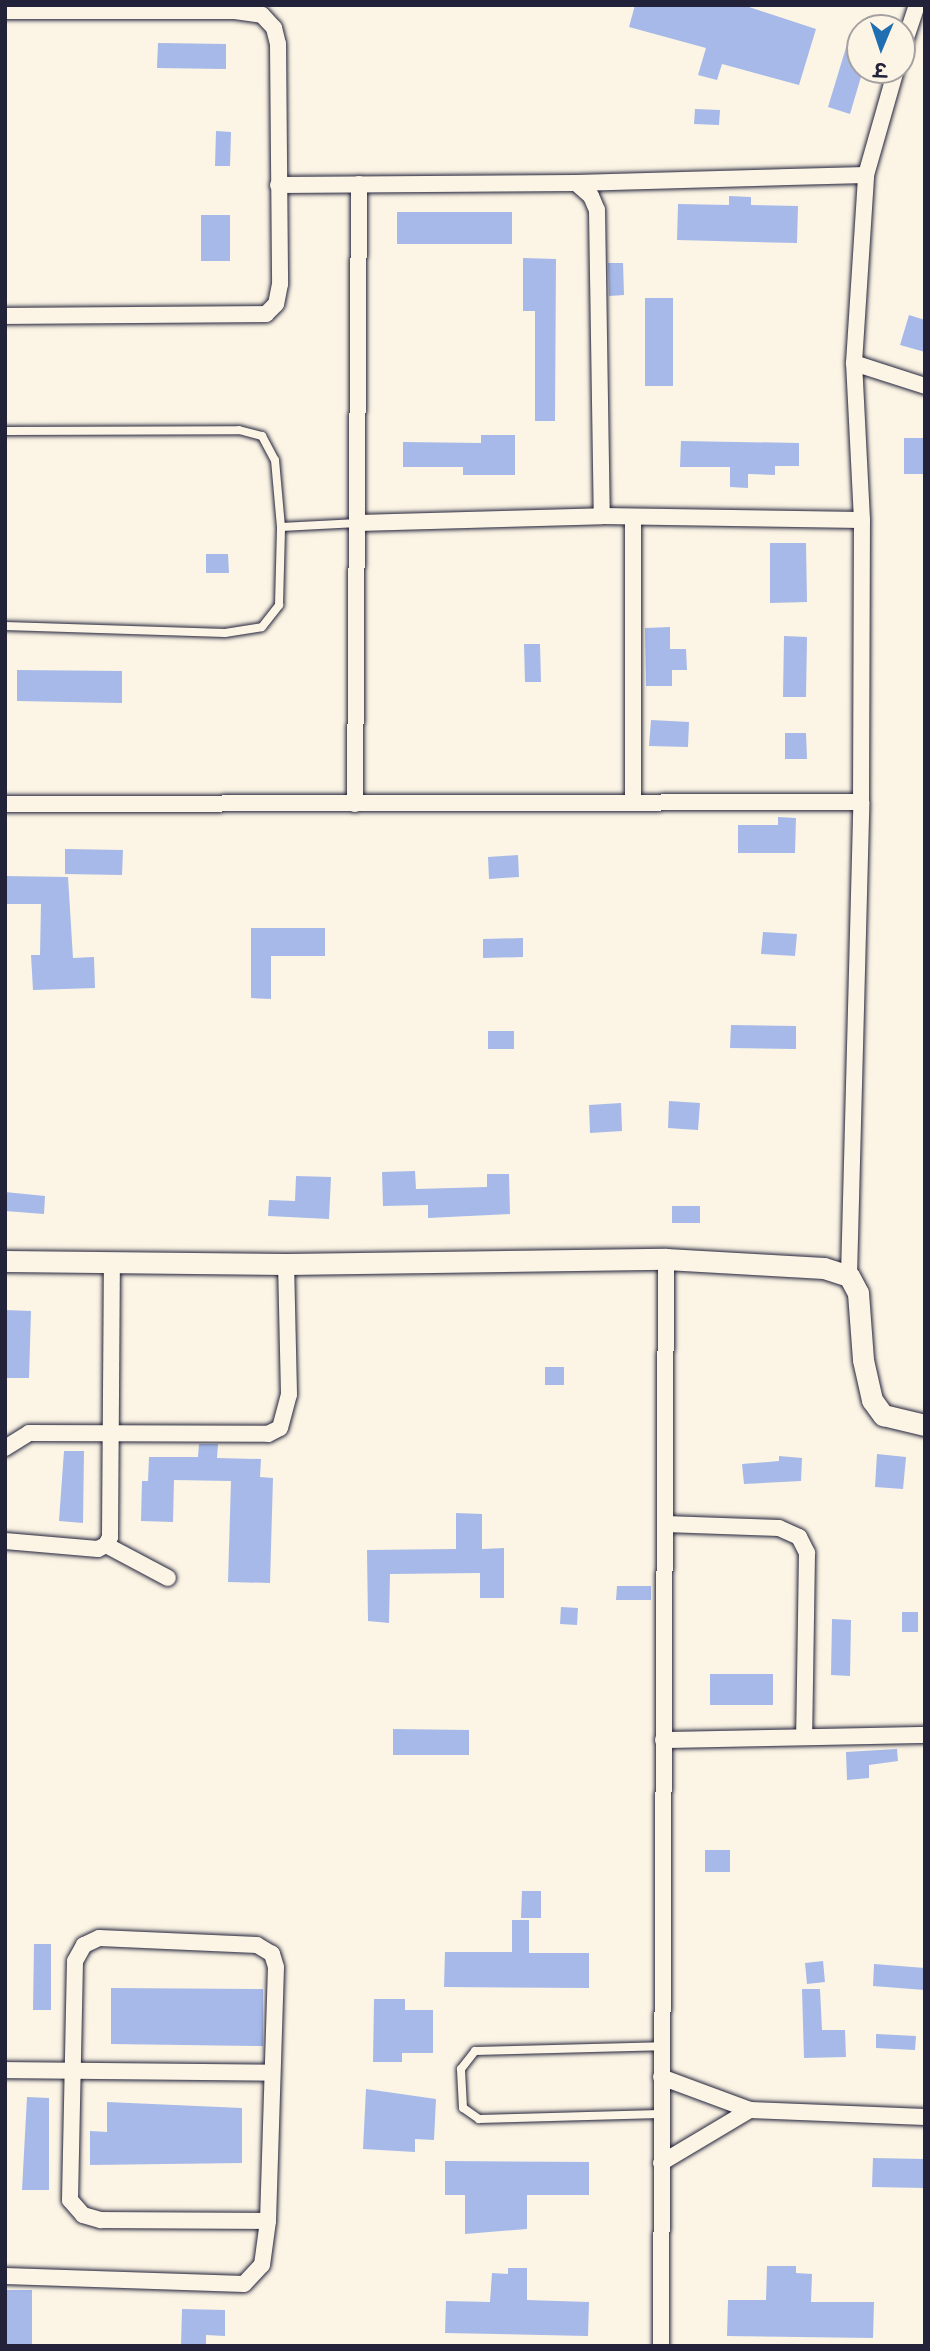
<!DOCTYPE html>
<html>
<head>
<meta charset="utf-8">
<style>
	body { margin:0 }
	#map { position:relative; width:930px; height:2351px; overflow:hidden; background:#fcf5e5; font-family:"Balsamiq Sans","Playpen Sans Deva",sans-serif }
	div>[style] { position:absolute }
	[style*='--x'] { left:calc(var(--x)*1px); top:calc(var(--y)*1px); width:calc(var(--w)*1px); rotate:calc(var(--a)*1deg) }
	.building>* { inset:0; background:#a6b9e8 }
	.roads { filter:drop-shadow(0 0 2px #22223b) drop-shadow(0 0 2px #22223b) }
	.service>* { height:8px; margin:-4px; padding:0 4px; transform-origin:4px; border-radius:4px; background:#fcf5e5 }
	.minor>* { height:16px; margin:-8px; padding:0 8px; transform-origin:8px; border-radius:8px; background:#fcf5e5 }
	.tertiary>* { height:21px; margin:-10.5px; padding:0 10.5px; transform-origin:10.5px; border-radius:10.5px; background:#fcf5e5 }
	span { translate:-50% -50%; white-space:nowrap; text-align:center; line-height:1.15; -webkit-text-stroke:5px #fcf5e5; paint-order:stroke }
	.frame { position:absolute; inset:0; border:7px solid #22223b; pointer-events:none }
	.north { position:absolute; left:846px; top:14px; width:70px; height:70px; box-sizing:border-box; background:#fcf5e5; border:2px solid #a5a1a1; border-radius:50%; rotate:182deg; font-size:19px; font-weight:700; line-height:28px; text-align:center; color:#22223b }
	.north::after { content:''; display:block; margin:auto; width:24px; height:32px; background:#1f6fb2; clip-path:polygon(50% 0,100% 100%,50% 72%,0 100%) }
</style>
</head>
<body>
<div id="map">
	<div class="building">
		<div style="clip-path:polygon(635px 5px,743px 5px,816px 29px,799px 85px,722px 64px,717px 80px,698px 75px,706px 48px,629px 27px)"></div>
		<div style="clip-path:polygon(848px 41px,860px 44px,863px 70px,850px 114px,828px 107px)"></div>
		<div style="clip-path:polygon(158px 43px,226px 44px,226px 69px,157px 68px)"></div>
		<div style="clip-path:polygon(695px 109px,720px 110px,719px 125px,694px 124px)"></div>
		<div style="clip-path:polygon(216px 131px,231px 132px,230px 166px,215px 166px)"></div>
		<div style="clip-path:polygon(729px 196px,751px 197px,751px 205px,798px 206px,797px 243px,677px 240px,678px 204px,729px 205px)"></div>
		<div style="clip-path:polygon(397px 212px,512px 212px,512px 244px,397px 244px)"></div>
		<div style="clip-path:polygon(201px 215px,230px 215px,230px 261px,201px 261px)"></div>
		<div style="clip-path:polygon(523px 258px,556px 259px,555px 421px,535px 421px,535px 311px,523px 311px)"></div>
		<div style="clip-path:polygon(608px 263px,623px 263px,624px 295px,609px 296px)"></div>
		<div style="clip-path:polygon(645px 298px,673px 298px,673px 386px,645px 386px)"></div>
		<div style="clip-path:polygon(909px 315px,925px 320px,925px 352px,900px 345px)"></div>
		<div style="clip-path:polygon(481px 435px,515px 435px,515px 475px,463px 475px,463px 467px,403px 467px,403px 442px,481px 443px)"></div>
		<div style="clip-path:polygon(904px 438px,925px 438px,925px 474px,904px 474px)"></div>
		<div style="clip-path:polygon(681px 441px,799px 443px,799px 466px,775px 466px,775px 475px,748px 474px,748px 488px,730px 487px,730px 467px,680px 467px)"></div>
		<div style="clip-path:polygon(770px 543px,806px 543px,807px 602px,770px 603px)"></div>
		<div style="clip-path:polygon(206px 554px,228px 554px,229px 573px,206px 573px)"></div>
		<div style="clip-path:polygon(670px 627px,670px 649px,686px 649px,687px 670px,672px 670px,672px 686px,646px 686px,645px 628px)"></div>
		<div style="clip-path:polygon(784px 636px,807px 637px,806px 697px,783px 697px)"></div>
		<div style="clip-path:polygon(524px 644px,540px 644px,541px 682px,525px 682px)"></div>
		<div style="clip-path:polygon(17px 670px,122px 671px,122px 703px,17px 701px)"></div>
		<div style="clip-path:polygon(651px 720px,689px 722px,688px 747px,649px 746px)"></div>
		<div style="clip-path:polygon(785px 733px,806px 733px,807px 759px,785px 759px)"></div>
		<div style="clip-path:polygon(778px 817px,796px 818px,795px 853px,738px 853px,738px 825px,778px 825px)"></div>
		<div style="clip-path:polygon(65px 849px,123px 850px,122px 875px,65px 874px)"></div>
		<div style="clip-path:polygon(518px 855px,519px 877px,489px 879px,488px 857px)"></div>
		<div style="clip-path:polygon(5px 876px,68px 877px,73px 958px,94px 957px,95px 988px,33px 990px,31px 955px,40px 955px,41px 904px,5px 904px)"></div>
		<div style="clip-path:polygon(251px 928px,325px 928px,325px 956px,271px 956px,271px 999px,251px 998px)"></div>
		<div style="clip-path:polygon(763px 932px,797px 934px,795px 956px,761px 954px)"></div>
		<div style="clip-path:polygon(523px 938px,523px 957px,483px 958px,483px 939px)"></div>
		<div style="clip-path:polygon(731px 1025px,796px 1026px,796px 1049px,730px 1048px)"></div>
		<div style="clip-path:polygon(488px 1031px,514px 1031px,514px 1049px,488px 1049px)"></div>
		<div style="clip-path:polygon(669px 1101px,700px 1103px,698px 1130px,668px 1128px)"></div>
		<div style="clip-path:polygon(621px 1103px,622px 1131px,590px 1133px,589px 1105px)"></div>
		<div style="clip-path:polygon(415px 1171px,416px 1189px,487px 1187px,487px 1174px,509px 1174px,510px 1214px,428px 1218px,428px 1205px,383px 1206px,382px 1172px)"></div>
		<div style="clip-path:polygon(296px 1176px,331px 1177px,329px 1219px,268px 1216px,269px 1200px,295px 1201px)"></div>
		<div style="clip-path:polygon(5px 1192px,45px 1196px,44px 1214px,5px 1211px)"></div>
		<div style="clip-path:polygon(672px 1206px,700px 1206px,700px 1223px,672px 1223px)"></div>
		<div style="clip-path:polygon(5px 1310px,31px 1311px,29px 1378px,5px 1378px)"></div>
		<div style="clip-path:polygon(545px 1367px,564px 1367px,564px 1385px,545px 1385px)"></div>
		<div style="clip-path:polygon(199px 1444px,218px 1444px,217px 1458px,261px 1459px,260px 1477px,273px 1478px,270px 1583px,228px 1582px,231px 1481px,174px 1480px,173px 1522px,141px 1521px,142px 1481px,148px 1481px,149px 1457px,198px 1457px)"></div>
		<div style="clip-path:polygon(64px 1451px,84px 1451px,83px 1523px,59px 1521px)"></div>
		<div style="clip-path:polygon(877px 1454px,906px 1457px,903px 1489px,875px 1487px)"></div>
		<div style="clip-path:polygon(779px 1456px,802px 1458px,801px 1481px,744px 1484px,742px 1464px,779px 1461px)"></div>
		<div style="clip-path:polygon(456px 1513px,482px 1514px,482px 1549px,504px 1548px,504px 1598px,480px 1598px,480px 1573px,390px 1574px,389px 1623px,368px 1621px,367px 1550px,456px 1549px)"></div>
		<div style="clip-path:polygon(617px 1586px,651px 1586px,651px 1600px,616px 1600px)"></div>
		<div style="clip-path:polygon(561px 1607px,578px 1608px,577px 1625px,560px 1624px)"></div>
		<div style="clip-path:polygon(902px 1612px,918px 1612px,918px 1632px,902px 1632px)"></div>
		<div style="clip-path:polygon(832px 1619px,851px 1620px,850px 1676px,831px 1675px)"></div>
		<div style="clip-path:polygon(710px 1674px,773px 1674px,773px 1705px,710px 1705px)"></div>
		<div style="clip-path:polygon(393px 1729px,469px 1730px,469px 1755px,393px 1755px)"></div>
		<div style="clip-path:polygon(897px 1749px,898px 1761px,869px 1765px,869px 1778px,847px 1780px,846px 1752px)"></div>
		<div style="clip-path:polygon(705px 1850px,730px 1850px,730px 1872px,705px 1872px)"></div>
		<div style="clip-path:polygon(522px 1891px,541px 1891px,541px 1918px,521px 1918px)"></div>
		<div style="clip-path:polygon(512px 1920px,529px 1920px,529px 1953px,589px 1953px,589px 1988px,444px 1987px,445px 1952px,512px 1952px)"></div>
		<div style="clip-path:polygon(34px 1944px,51px 1944px,51px 2010px,33px 2010px)"></div>
		<div style="clip-path:polygon(823px 1961px,825px 1982px,807px 1984px,805px 1963px)"></div>
		<div style="clip-path:polygon(874px 1964px,925px 1968px,925px 1990px,873px 1986px)"></div>
		<div style="clip-path:polygon(111px 1988px,263px 1989px,263px 2046px,111px 2044px)"></div>
		<div style="clip-path:polygon(802px 1989px,820px 1989px,822px 2030px,845px 2030px,846px 2057px,804px 2058px)"></div>
		<div style="clip-path:polygon(374px 1999px,405px 1999px,405px 2010px,433px 2010px,433px 2053px,402px 2053px,402px 2062px,373px 2062px)"></div>
		<div style="clip-path:polygon(876px 2034px,916px 2036px,915px 2050px,876px 2048px)"></div>
		<div style="clip-path:polygon(366px 2089px,436px 2099px,434px 2140px,415px 2139px,415px 2152px,363px 2149px)"></div>
		<div style="clip-path:polygon(27px 2097px,49px 2098px,49px 2190px,22px 2190px)"></div>
		<div style="clip-path:polygon(107px 2102px,242px 2108px,242px 2163px,90px 2165px,90px 2131px,107px 2132px)"></div>
		<div style="clip-path:polygon(873px 2158px,925px 2159px,925px 2188px,872px 2187px)"></div>
		<div style="clip-path:polygon(445px 2161px,589px 2162px,589px 2195px,527px 2195px,527px 2229px,465px 2234px,465px 2195px,445px 2195px)"></div>
		<div style="clip-path:polygon(767px 2266px,796px 2266px,796px 2273px,812px 2274px,811px 2302px,874px 2302px,873px 2338px,727px 2336px,728px 2300px,766px 2300px)"></div>
		<div style="clip-path:polygon(508px 2268px,527px 2268px,527px 2300px,589px 2302px,588px 2336px,445px 2333px,446px 2301px,490px 2302px,492px 2273px,508px 2274px)"></div>
		<div style="clip-path:polygon(5px 2290px,32px 2290px,32px 2346px,5px 2346px)"></div>
		<div style="clip-path:polygon(182px 2309px,225px 2310px,225px 2336px,206px 2335px,206px 2346px,181px 2346px)"></div>
	</div>
	<div class="roads">
		<div class="service">
			<div style="--x:5;--y:431;--w:234;--a:-0.2"></div>
			<div style="--x:239;--y:430;--w:24;--a:15"></div>
			<div style="--x:262;--y:436;--w:27;--a:62"></div>
			<div style="--x:275;--y:460;--w:67;--a:84.9"></div>
			<div style="--x:281;--y:527;--w:77;--a:-3"></div>
			<div style="--x:5;--y:626;--w:220;--a:1.8"></div>
			<div style="--x:225;--y:633;--w:37;--a:-9"></div>
			<div style="--x:262;--y:627;--w:28;--a:-52"></div>
			<div style="--x:279;--y:605;--w:78;--a:-88.5"></div>
			<div style="--x:660;--y:2114;--w:181;--a:178.4"></div>
			<div style="--x:479;--y:2119;--w:19;--a:-145"></div>
			<div style="--x:463;--y:2108;--w:39;--a:-93"></div>
			<div style="--x:461;--y:2069;--w:23;--a:-52"></div>
			<div style="--x:475;--y:2051;--w:186;--a:-1.5"></div>
		</div>
		<div class="minor">
			<div style="--x:5;--y:11;--w:230;--a:0"></div>
			<div style="--x:235;--y:11;--w:27;--a:8"></div>
			<div style="--x:262;--y:15;--w:18;--a:47"></div>
			<div style="--x:274;--y:28;--w:16;--a:76"></div>
			<div style="--x:278;--y:44;--w:240;--a:89.5"></div>
			<div style="--x:280;--y:284;--w:20;--a:101"></div>
			<div style="--x:276;--y:304;--w:14;--a:135"></div>
			<div style="--x:266;--y:314;--w:261;--a:179.6"></div>
			<div style="--x:902;--y:50;--w:47;--a:-71.6"></div>
			<div style="--x:576;--y:183;--w:290;--a:-1.6"></div>
			<div style="--x:278;--y:185;--w:298;--a:-0.4"></div>
			<div style="--x:576;--y:183;--w:20;--a:41"></div>
			<div style="--x:591;--y:196;--w:15;--a:67"></div>
			<div style="--x:597;--y:210;--w:306;--a:89.1"></div>
			<div style="--x:602;--y:516;--w:260;--a:0.9"></div>
			<div style="--x:854;--y:363;--w:75;--a:17.9"></div>
			<div style="--x:358;--y:523;--w:244;--a:-1.6"></div>
			<div style="--x:633;--y:803;--w:286;--a:-90"></div>
			<div style="--x:5;--y:804;--w:856;--a:-0.13"></div>
			<div style="--x:355;--y:804;--w:620;--a:-89.63"></div>
			<div style="--x:849;--y:1276;--w:474;--a:-88.5"></div>
			<div style="--x:861;--y:802;--w:282;--a:-89.8"></div>
			<div style="--x:862;--y:520;--w:157;--a:-92.9"></div>
			<div style="--x:854;--y:363;--w:188;--a:-86.3"></div>
			<div style="--x:866;--y:175;--w:109;--a:-74.1"></div>
			<div style="--x:5;--y:1448;--w:28;--a:-32"></div>
			<div style="--x:29;--y:1433;--w:239;--a:0.2"></div>
			<div style="--x:268;--y:1434;--w:13;--a:-27"></div>
			<div style="--x:280;--y:1428;--w:35;--a:-75"></div>
			<div style="--x:289;--y:1394;--w:130;--a:-91.3"></div>
			<div style="--x:665;--y:1524;--w:114;--a:2"></div>
			<div style="--x:779;--y:1528;--w:22;--a:24"></div>
			<div style="--x:799;--y:1537;--w:18;--a:63"></div>
			<div style="--x:807;--y:1553;--w:184;--a:90.9"></div>
			<div style="--x:5;--y:1541;--w:93;--a:4.9"></div>
			<div style="--x:98;--y:1549;--w:9;--a:-27"></div>
			<div style="--x:106;--y:1545;--w:9;--a:-63"></div>
			<div style="--x:110;--y:1537;--w:273;--a:-89.6"></div>
			<div style="--x:106;--y:1545;--w:70;--a:28"></div>
			<div style="--x:663;--y:1740;--w:262;--a:-1.1"></div>
			<div style="--x:5;--y:2070;--w:266;--a:0.6"></div>
			<div style="--x:661;--y:2077;--w:95;--a:20.3"></div>
			<div style="--x:750;--y:2110;--w:175;--a:2.3"></div>
			<div style="--x:661;--y:2163;--w:104;--a:-30.8"></div>
			<div style="--x:5;--y:2276;--w:239;--a:1.9"></div>
			<div style="--x:244;--y:2284;--w:26;--a:-47"></div>
			<div style="--x:262;--y:2265;--w:44;--a:-82.2"></div>
			<div style="--x:268;--y:2221;--w:254;--a:-88.2"></div>
			<div style="--x:276;--y:1967;--w:14;--a:-107"></div>
			<div style="--x:272;--y:1954;--w:17;--a:-149"></div>
			<div style="--x:257;--y:1945;--w:158;--a:-177.5"></div>
			<div style="--x:99;--y:1938;--w:17;--a:155"></div>
			<div style="--x:84;--y:1945;--w:18;--a:119"></div>
			<div style="--x:75;--y:1961;--w:239;--a:91.2"></div>
			<div style="--x:70;--y:2200;--w:20;--a:49"></div>
			<div style="--x:83;--y:2215;--w:19;--a:16"></div>
			<div style="--x:101;--y:2220;--w:167;--a:0.3"></div>
			<div style="--x:661;--y:2346;--w:1087;--a:-89.74"></div>
		</div>
		<div class="tertiary">
			<div style="--x:5;--y:1261;--w:281;--a:0.6"></div>
			<div style="--x:286;--y:1264;--w:380;--a:-0.8"></div>
			<div style="--x:666;--y:1259;--w:158;--a:3.3"></div>
			<div style="--x:824;--y:1268;--w:26;--a:18"></div>
			<div style="--x:849;--y:1276;--w:19;--a:62"></div>
			<div style="--x:858;--y:1293;--w:67;--a:85.7"></div>
			<div style="--x:863;--y:1360;--w:41;--a:77.3"></div>
			<div style="--x:872;--y:1400;--w:19;--a:54"></div>
			<div style="--x:883;--y:1415;--w:43;--a:13.4"></div>
		</div>
	</div>
	<div class="frame"></div>
	<div class="north">उ</div>
</div>
</body>
</html>
